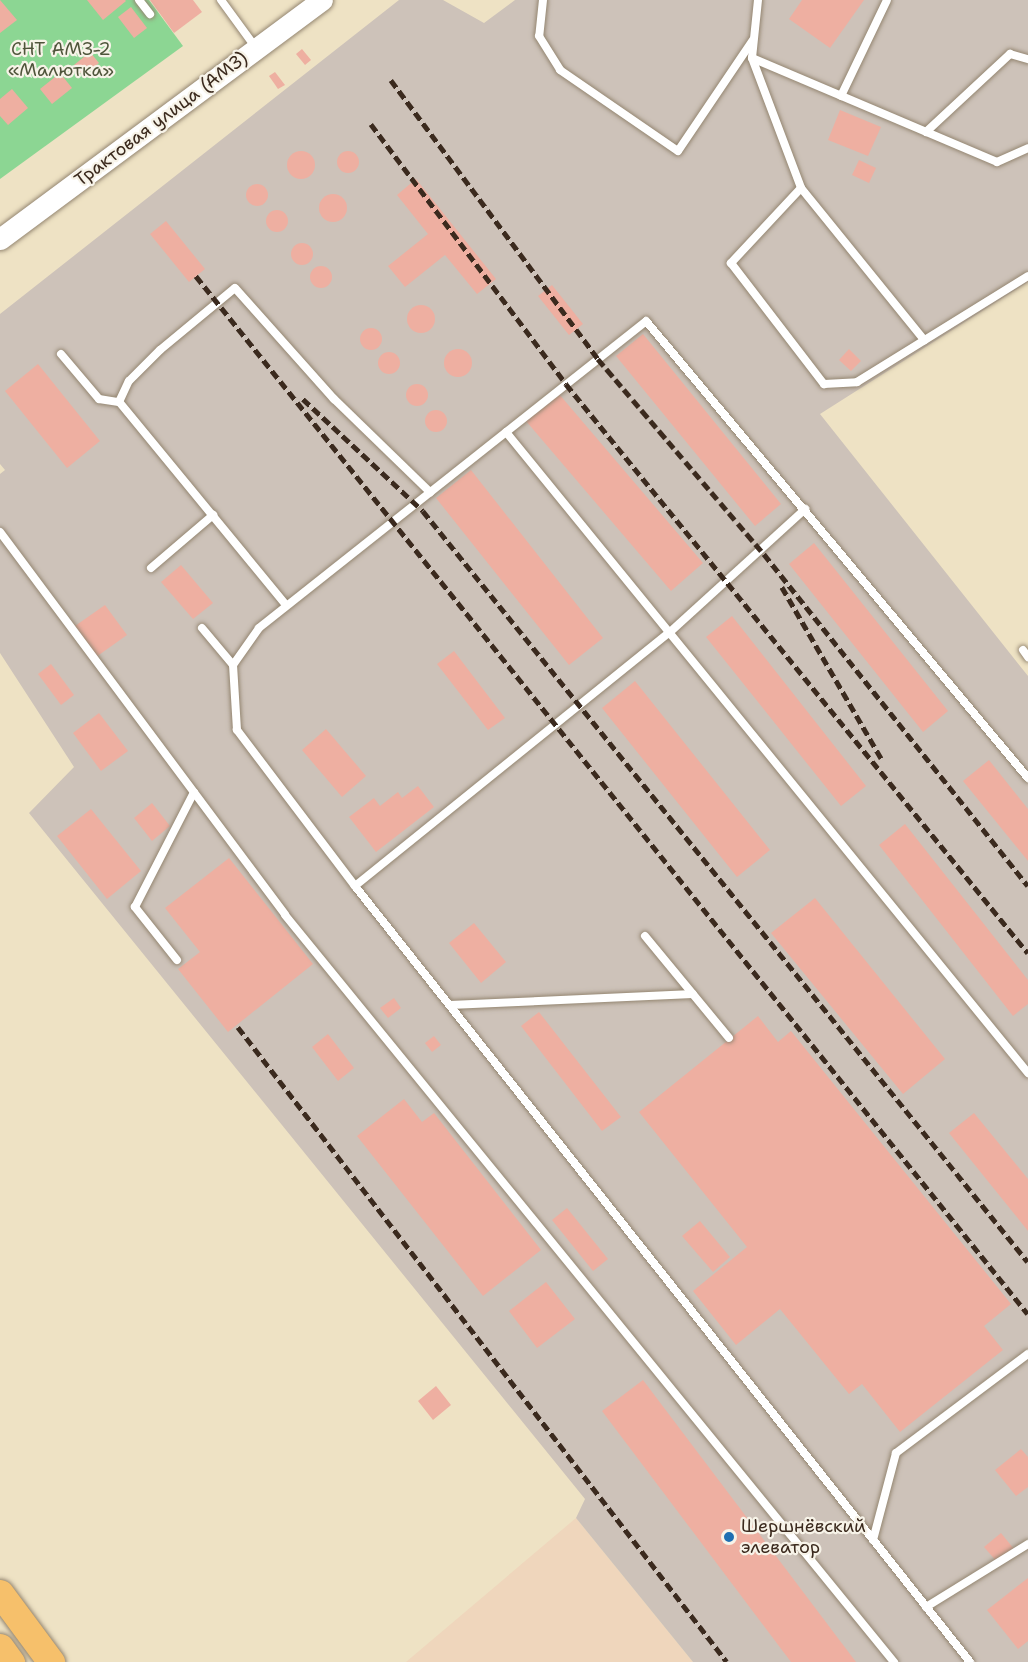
<!DOCTYPE html>
<html>
<head>
<meta charset="utf-8">
<style>
	body { margin:0 }
	#map { position:relative; width:1028px; height:1662px; overflow:hidden; background:#eee2c4; font-family:"Shantell Sans",sans-serif }
	div>[style] { position:absolute }
	[style*='--x'] { left:calc(var(--x)*1px); top:calc(var(--y)*1px); width:calc(var(--w)*1px); rotate:calc(var(--a)*1deg) }
	.built>* { inset:0; background:#efd6bc }
	.industrial>* { inset:0; background:#cdc2b9 }
	.green>* { inset:0; background:#8cd693 }
	.building>* { inset:0; background:#eeafa1 }
	.round { border-radius:50% }
	.roads { filter:drop-shadow(0 0 2px #948671) drop-shadow(0 0 2px #948671) }
	.service>* { height:8px; margin:-4px; padding:0 4px; transform-origin:4px; border-radius:4px; background:#fff }
	.tertiary>* { height:21px; margin:-10.5px; padding:0 10.5px; transform-origin:10.5px; border-radius:10.5px; background:#fff }
	.primary>* { height:27px; margin:-13.5px; padding:0 13.5px; transform-origin:13.5px; border-radius:13.5px; background:#f6c06b }
	.rail>* { height:4.5px; margin-top:-2.25px; transform-origin:0; background:repeating-linear-gradient(90deg,#3b2a1e 0 9px,transparent 0 13.5px) }
	.dots>* { width:16px; height:16px; translate:-50% -50%; box-sizing:border-box; border:3px solid #f7f3e8; border-radius:50% }
	span { translate:-50% -50%; white-space:nowrap; text-align:center; line-height:1.15; -webkit-text-stroke:4.5px #f7f3e8; paint-order:stroke }
	.park-label { font-size:18px; color:#4f553b }
	.street-label { font-size:18px; color:#3b2a1e }
	.poi-label { font-size:18px; color:#3b2a1e }
	.left { translate:0 -50%; text-align:left }
</style>
</head>
<body>
<div id="map">
	<div class="built">
		<div style="clip-path:polygon(576px 1518px,693px 1662px,406px 1662px)"></div>
	</div>
	<div class="industrial">
		<div style="clip-path:polygon(399px 0,443px 0,484px 23px,515px 0,1028px 0,1028px 282px,820px 414px,1028px 676px,1028px 1662px,693px 1662px,576px 1518px,585px 1499px,29px 813px,74px 767px,0 653px,0 474px,5px 470px,0 464px,0 314px)"></div>
	</div>
	<div class="green">
		<div style="clip-path:polygon(0 0,149px 0,183px 46px,0 179px)"></div>
	</div>
	<div class="building">
		<div style="clip-path:polygon(0 0,17px 20px,0 33px)"></div>
		<div style="clip-path:polygon(87px 0,125px 0,126px 1px,103px 20px)"></div>
		<div style="clip-path:polygon(150px 0,193px 0,202px 12px,174px 33px)"></div>
		<div style="clip-path:polygon(802px 0,864px 0,830px 48px,789px 19px)"></div>
		<div style="clip-path:polygon(131px 7px,147px 28px,134px 38px,118px 17px)"></div>
		<div style="clip-path:polygon(302px 49px,311px 60px,305px 65px,296px 54px)"></div>
		<div style="clip-path:polygon(90px 52px,99px 63px,83px 76px,74px 65px)"></div>
		<div style="clip-path:polygon(275px 72px,285px 85px,278px 89px,269px 76px)"></div>
		<div style="clip-path:polygon(60px 73px,72px 88px,52px 104px,40px 89px)"></div>
		<div style="clip-path:polygon(12px 89px,28px 108px,8px 125px,0 116px,0 99px)"></div>
		<div style="clip-path:polygon(840px 110px,881px 127px,868px 156px,828px 140px)"></div>
		<div class="round" style="left:337px;top:151px;width:22px;height:22px"></div>
		<div class="round" style="left:287px;top:151px;width:28px;height:28px"></div>
		<div style="clip-path:polygon(859px 160px,876px 168px,869px 183px,852px 175px)"></div>
		<div style="clip-path:polygon(416px 179px,496px 279px,477px 294px,445px 255px,405px 287px,388px 266px,428px 234px,397px 195px)"></div>
		<div class="round" style="left:246px;top:184px;width:22px;height:22px"></div>
		<div class="round" style="left:319px;top:194px;width:28px;height:28px"></div>
		<div class="round" style="left:266px;top:210px;width:22px;height:22px"></div>
		<div style="clip-path:polygon(166px 221px,205px 269px,189px 282px,150px 234px)"></div>
		<div class="round" style="left:291px;top:243px;width:22px;height:22px"></div>
		<div class="round" style="left:310px;top:266px;width:22px;height:22px"></div>
		<div style="clip-path:polygon(552px 285px,583px 324px,569px 335px,538px 296px)"></div>
		<div class="round" style="left:407px;top:305px;width:28px;height:28px"></div>
		<div class="round" style="left:360px;top:328px;width:22px;height:22px"></div>
		<div style="clip-path:polygon(643px 334px,781px 504px,755px 526px,616px 356px)"></div>
		<div style="clip-path:polygon(849px 349px,861px 361px,851px 371px,839px 360px)"></div>
		<div class="round" style="left:444px;top:349px;width:28px;height:28px"></div>
		<div class="round" style="left:378px;top:352px;width:22px;height:22px"></div>
		<div style="clip-path:polygon(38px 364px,100px 441px,67px 468px,5px 391px)"></div>
		<div class="round" style="left:406px;top:384px;width:22px;height:22px"></div>
		<div style="clip-path:polygon(559px 394px,703px 563px,671px 591px,526px 421px)"></div>
		<div class="round" style="left:425px;top:410px;width:22px;height:22px"></div>
		<div style="clip-path:polygon(471px 470px,603px 638px,569px 665px,436px 498px)"></div>
		<div style="clip-path:polygon(814px 543px,948px 711px,923px 732px,789px 564px)"></div>
		<div style="clip-path:polygon(181px 565px,213px 603px,193px 619px,161px 582px)"></div>
		<div style="clip-path:polygon(105px 605px,127px 635px,96px 657px,75px 626px)"></div>
		<div style="clip-path:polygon(732px 616px,866px 786px,841px 806px,706px 637px)"></div>
		<div style="clip-path:polygon(454px 651px,505px 718px,488px 730px,437px 664px)"></div>
		<div style="clip-path:polygon(51px 664px,74px 695px,61px 705px,38px 674px)"></div>
		<div style="clip-path:polygon(635px 681px,770px 850px,737px 877px,602px 708px)"></div>
		<div style="clip-path:polygon(99px 713px,128px 751px,101px 771px,73px 733px)"></div>
		<div style="clip-path:polygon(326px 729px,366px 776px,342px 797px,302px 750px)"></div>
		<div style="clip-path:polygon(989px 760px,1028px 809px,1028px 861px,963px 781px)"></div>
		<div style="clip-path:polygon(418px 786px,434px 807px,376px 852px,349px 817px,374px 798px,380px 806px,398px 792px,402px 798px)"></div>
		<div style="clip-path:polygon(152px 803px,170px 826px,152px 841px,134px 818px)"></div>
		<div style="clip-path:polygon(91px 809px,141px 871px,107px 899px,57px 836px)"></div>
		<div style="clip-path:polygon(905px 824px,1028px 980px,1028px 1004px,1013px 1016px,879px 845px)"></div>
		<div style="clip-path:polygon(229px 858px,313px 964px,228px 1032px,178px 969px,200px 952px,165px 908px)"></div>
		<div style="clip-path:polygon(815px 898px,945px 1059px,903px 1094px,771px 933px)"></div>
		<div style="clip-path:polygon(474px 923px,506px 962px,481px 983px,449px 943px)"></div>
		<div style="clip-path:polygon(394px 998px,401px 1008px,388px 1018px,380px 1008px)"></div>
		<div style="clip-path:polygon(539px 1012px,621px 1117px,602px 1131px,521px 1026px)"></div>
		<div style="clip-path:polygon(758px 1016px,778px 1042px,791px 1031px,1011px 1304px,984px 1326px,1003px 1350px,900px 1432px,862px 1384px,849px 1394px,780px 1309px,736px 1345px,693px 1291px,747px 1247px,639px 1112px)"></div>
		<div style="clip-path:polygon(328px 1034px,354px 1068px,338px 1081px,312px 1047px)"></div>
		<div style="clip-path:polygon(434px 1036px,441px 1045px,432px 1052px,425px 1043px)"></div>
		<div style="clip-path:polygon(404px 1099px,422px 1122px,434px 1113px,541px 1250px,483px 1296px,357px 1136px)"></div>
		<div style="clip-path:polygon(974px 1113px,1028px 1179px,1028px 1231px,949px 1133px)"></div>
		<div style="clip-path:polygon(567px 1208px,608px 1259px,593px 1271px,552px 1220px)"></div>
		<div style="clip-path:polygon(700px 1221px,730px 1257px,713px 1272px,682px 1236px)"></div>
		<div style="clip-path:polygon(546px 1282px,575px 1319px,537px 1348px,509px 1311px)"></div>
		<div style="clip-path:polygon(643px 1380px,856px 1662px,791px 1662px,602px 1411px)"></div>
		<div style="clip-path:polygon(436px 1386px,451px 1405px,433px 1420px,418px 1401px)"></div>
		<div style="clip-path:polygon(1021px 1449px,1028px 1457px,1028px 1487px,1016px 1496px,995px 1470px)"></div>
		<div style="clip-path:polygon(1001px 1533px,1014px 1549px,997px 1562px,984px 1547px)"></div>
		<div style="clip-path:polygon(1028px 1578px,1028px 1641px,1018px 1649px,987px 1610px)"></div>
	</div>
	<div class="roads">
		<div class="service">
			<div style="--x:139;--y:0;--w:18;--a:52"></div>
			<div style="--x:221;--y:0;--w:59;--a:53.9"></div>
			<div style="--x:543;--y:0;--w:36;--a:96"></div>
			<div style="--x:539;--y:36;--w:40;--a:58"></div>
			<div style="--x:560;--y:70;--w:143;--a:34.5"></div>
			<div style="--x:678;--y:151;--w:134;--a:-56"></div>
			<div style="--x:758;--y:0;--w:58;--a:95.9"></div>
			<div style="--x:752;--y:58;--w:139;--a:69.3"></div>
			<div style="--x:801;--y:188;--w:196;--a:51"></div>
			<div style="--x:752;--y:58;--w:266;--a:23"></div>
			<div style="--x:997;--y:162;--w:34;--a:-24"></div>
			<div style="--x:841;--y:96;--w:106;--a:-64.4"></div>
			<div style="--x:926;--y:132;--w:115;--a:-42.9"></div>
			<div style="--x:1010;--y:54;--w:19;--a:16"></div>
			<div style="--x:801;--y:188;--w:103;--a:133"></div>
			<div style="--x:731;--y:263;--w:153;--a:52.5"></div>
			<div style="--x:824;--y:384;--w:33;--a:-3"></div>
			<div style="--x:857;--y:382;--w:201;--a:-31.8"></div>
			<div style="--x:61;--y:354;--w:59;--a:49.8"></div>
			<div style="--x:99;--y:399;--w:20;--a:9"></div>
			<div style="--x:506;--y:432;--w:827;--a:50.84"></div>
			<div style="--x:0;--y:532;--w:477;--a:53.3"></div>
			<div style="--x:285;--y:915;--w:964;--a:50.81"></div>
			<div style="--x:151;--y:568;--w:82;--a:-40.5"></div>
			<div style="--x:286;--y:605;--w:263;--a:-129.4"></div>
			<div style="--x:119;--y:402;--w:23;--a:-65"></div>
			<div style="--x:129;--y:381;--w:44;--a:-45"></div>
			<div style="--x:160;--y:350;--w:97;--a:-39.6"></div>
			<div style="--x:235;--y:288;--w:149;--a:48.3"></div>
			<div style="--x:334;--y:399;--w:134;--a:44.1"></div>
			<div style="--x:202;--y:628;--w:48;--a:50"></div>
			<div style="--x:1023;--y:650;--w:9;--a:54"></div>
			<div style="--x:355;--y:886;--w:405;--a:-38.9"></div>
			<div style="--x:670;--y:632;--w:183;--a:-42.3"></div>
			<div style="--x:645;--y:936;--w:132;--a:50.5"></div>
			<div style="--x:177;--y:960;--w:68;--a:-128.4"></div>
			<div style="--x:135;--y:907;--w:129;--a:-62.8"></div>
			<div style="--x:450;--y:1005;--w:243;--a:-2.6"></div>
			<div style="--x:873;--y:1540;--w:90;--a:-75.2"></div>
			<div style="--x:896;--y:1453;--w:165;--a:-36.9"></div>
			<div style="--x:926;--y:1607;--w:120;--a:-31.7"></div>
			<div style="--x:970;--y:1662;--w:990;--a:-128.4"></div>
			<div style="--x:355;--y:886;--w:196;--a:-127.1"></div>
			<div style="--x:237;--y:730;--w:65;--a:-93.5"></div>
			<div style="--x:233;--y:665;--w:45;--a:-54.9"></div>
			<div style="--x:259;--y:628;--w:494;--a:-38.4"></div>
			<div style="--x:646;--y:321;--w:596;--a:50.11"></div>
		</div>
		<div class="tertiary">
			<div style="--x:0;--y:239;--w:401;--a:-36.6"></div>
		</div>
		<div class="primary">
			<div style="--x:0;--y:1593;--w:86;--a:53.5"></div>
			<div style="--x:0;--y:1647;--w:19;--a:54"></div>
		</div>
	</div>
	<div class="rail">
		<div style="--x:391;--y:80;--w:347;--a:53.4"></div>
		<div style="--x:598;--y:359;--w:256;--a:49.6"></div>
		<div style="--x:764;--y:554;--w:424;--a:51.5"></div>
		<div style="--x:371;--y:124;--w:325;--a:53.1"></div>
		<div style="--x:566;--y:384;--w:733;--a:50.93"></div>
		<div style="--x:196;--y:276;--w:1330;--a:51.29"></div>
		<div style="--x:303;--y:399;--w:164;--a:43"></div>
		<div style="--x:423;--y:511;--w:964;--a:51.15"></div>
		<div style="--x:782;--y:587;--w:198;--a:59.9"></div>
		<div style="--x:238;--y:1027;--w:801;--a:52.4"></div>
	</div>
	<div class="dots">
		<div style="left:729px;top:1537px;background:#1f6fb2"></div>
	</div>
	<div class="park-label">
		<span style="left:61px;top:60px">СНТ АМЗ-2<br>«Малютка»</span>
	</div>
	<div class="street-label">
		<span style="left:161px;top:119px;rotate:-37deg">Трактовая улица (АМЗ)</span>
	</div>
	<div class="poi-label">
		<span class="left" style="left:741px;top:1537px">Шершнёвский<br>элеватор</span>
	</div>
</div>
</body>
</html>
